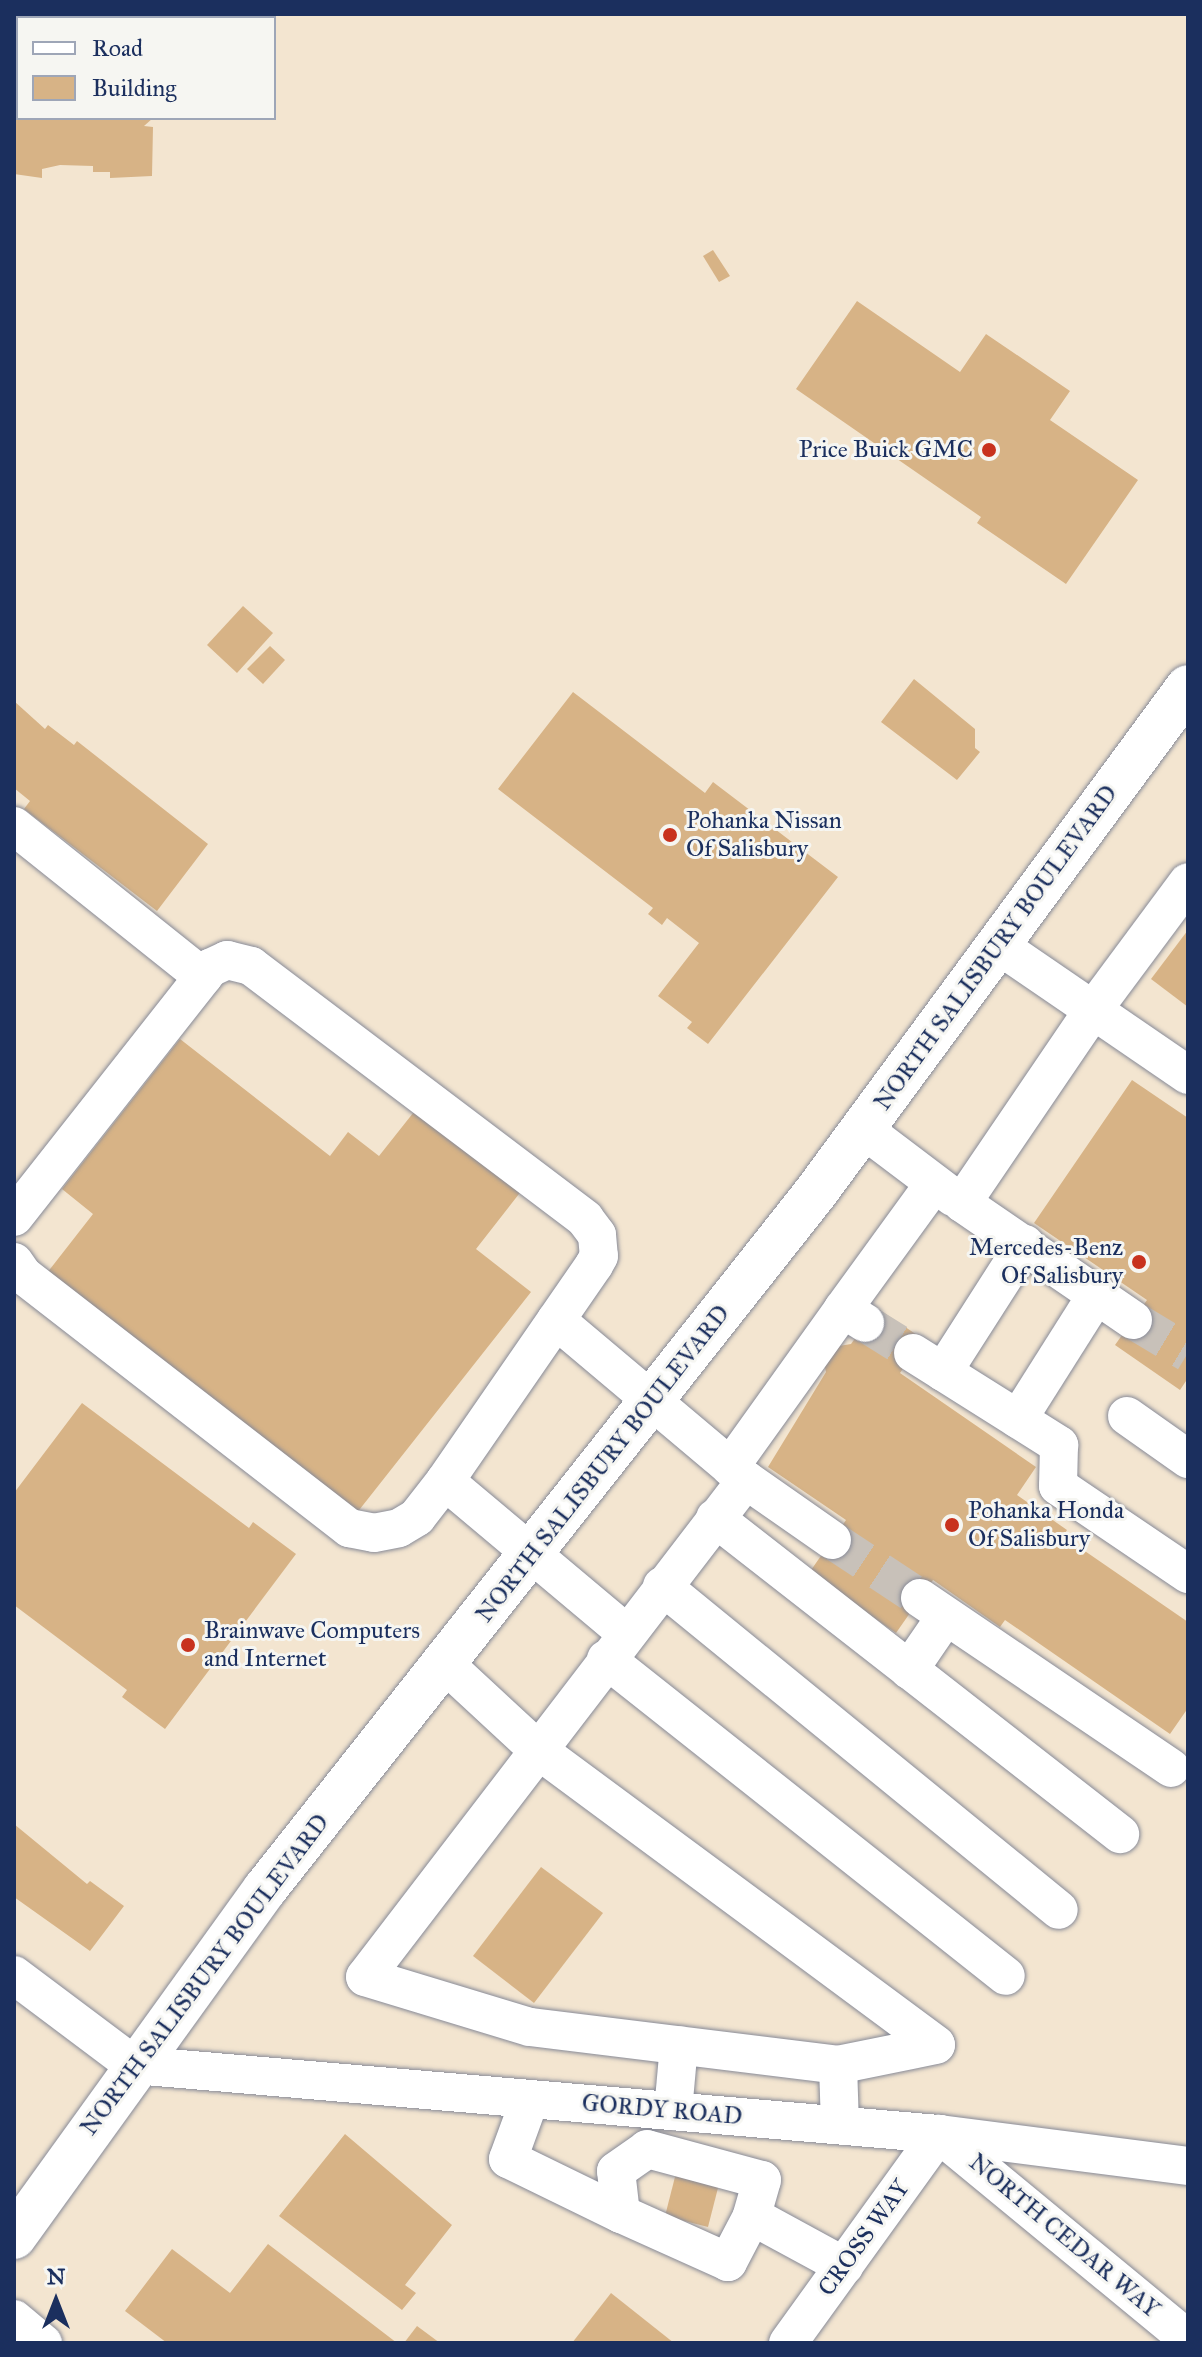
<!DOCTYPE html>
<html>
<head>
<meta charset="utf-8">
<style>
	body { margin:0 }
	#map { position:relative; width:1202px; height:2357px; overflow:hidden; background:#f3e5d0; font-family:"IM FELL Great Primer",serif }
	div>[style] { position:absolute }
	[style*='--x'] { left:calc(var(--x)*1px); top:calc(var(--y)*1px); width:calc(var(--w)*1px); rotate:calc(var(--a)*1deg) }
	.building>* { inset:0; background:#d7b386 }
	.minor-tunnel>* { height:38px; margin-top:-19px; transform-origin:0; background:repeating-linear-gradient(90deg,#c8c1b9 0 38px,transparent 0 57px) }
	.roads { filter:drop-shadow(0 0 2px #878a97) drop-shadow(0 0 2px #878a97) }
	.minor>* { height:38px; margin:-19px; padding:0 19px; transform-origin:19px; border-radius:19px; background:#fff }
	.major>* { height:44px; margin:-22px; padding:0 22px; transform-origin:22px; border-radius:22px; background:#fff }
	.dots>* { width:22px; height:22px; translate:-50% -50%; box-sizing:border-box; border:4px solid #f6f6f2; border-radius:50% }
	span { translate:-50% -50%; white-space:nowrap; text-align:center; line-height:1.15; -webkit-text-stroke:6px #f6f6f2; paint-order:stroke }
	.poi-label { font-size:24px; color:#1b2f5e }
	.right { translate:-100% -50%; text-align:right }
	.left { translate:0 -50%; text-align:left }
	.street-label { font-size:24px; color:#1b2f5e }
	.frame { position:absolute; inset:0; border:16px solid #1b2f5e; pointer-events:none }
	.legend { position:absolute; left:16px; top:16px; width:260px; height:104px; box-sizing:border-box; background:#f6f6f2; border:2px solid #9ea6b7; margin:0; padding:10px 14px; list-style:none; font-size:24px; color:#1b2f5e }
	.legend li { display:flex; align-items:center; gap:16px; height:40px }
	.legend b { width:40px; border:2px solid #9ea6b7 }
	.north { position:absolute; left:16px; top:2261px; width:80px; height:80px; -webkit-text-stroke:6px #f6f6f2; paint-order:stroke; rotate:0deg; font-size:22px; font-weight:700; line-height:32px; text-align:center; color:#1b2f5e }
	.north::after { content:''; display:block; margin:auto; width:28px; height:36px; background:#1b2f5e; clip-path:polygon(50% 0,100% 100%,50% 72%,0 100%) }
</style>
</head>
<body>
<div id="map">
	<div class="building">
		<div style="clip-path:polygon(14px 69px,18px 118px,153px 118px,144px 126px,153px 127px,152px 176px,110px 178px,110px 172px,93px 172px,93px 166px,60px 165px,42px 169px,42px 178px,14px 174px)"></div>
		<div style="clip-path:polygon(713px 250px,730px 276px,719px 282px,703px 256px)"></div>
		<div style="clip-path:polygon(857px 301px,960px 372px,986px 334px,1070px 391px,1050px 420px,1138px 480px,1066px 584px,977px 523px,981px 517px,796px 389px)"></div>
		<div style="clip-path:polygon(243px 606px,273px 633px,237px 673px,207px 645px)"></div>
		<div style="clip-path:polygon(270px 646px,285px 660px,263px 684px,247px 669px)"></div>
		<div style="clip-path:polygon(914px 679px,975px 729px,975px 748px,980px 752px,957px 780px,881px 722px)"></div>
		<div style="clip-path:polygon(573px 692px,705px 793px,713px 782px,838px 877px,708px 1044px,687px 1028px,692px 1022px,658px 996px,699px 943px,667px 918px,662px 925px,648px 914px,653px 908px,498px 789px)"></div>
		<div style="clip-path:polygon(14px 701px,45px 729px,48px 725px,74px 745px,77px 741px,208px 844px,157px 911px,24px 809px,30px 801px,14px 788px)"></div>
		<div style="clip-path:polygon(1188px 930px,1188px 1007px,1151px 979px)"></div>
		<div style="clip-path:polygon(180px 1039px,330px 1156px,348px 1132px,379px 1156px,421px 1103px,526px 1185px,476px 1249px,531px 1292px,356px 1514px,47px 1273px,93px 1214px,62px 1189px)"></div>
		<div style="clip-path:polygon(1132px 1080px,1188px 1118px,1188px 1378px,1180px 1390px,1115px 1345px,1147px 1300px,1034px 1223px)"></div>
		<div style="clip-path:polygon(877px 1308px,923px 1339px,900px 1373px,1036px 1467px,1017px 1495px,1067px 1530px,1063px 1536px,1188px 1622px,1188px 1708px,1170px 1734px,1005px 1620px,1000px 1627px,933px 1580px,896px 1633px,809px 1573px,846px 1520px,768px 1467px,826px 1372px,824px 1363px,833px 1347px,851px 1344px)"></div>
		<div style="clip-path:polygon(82px 1403px,249px 1528px,253px 1522px,296px 1554px,165px 1729px,122px 1697px,127px 1690px,14px 1605px,14px 1493px)"></div>
		<div style="clip-path:polygon(14px 1824px,87px 1884px,90px 1881px,124px 1906px,90px 1951px,14px 1897px)"></div>
		<div style="clip-path:polygon(541px 1867px,603px 1913px,534px 2003px,473px 1956px)"></div>
		<div style="clip-path:polygon(345px 2134px,452px 2225px,405px 2285px,416px 2293px,402px 2310px,279px 2216px)"></div>
		<div style="clip-path:polygon(676px 2173px,719px 2184px,708px 2227px,665px 2216px)"></div>
		<div style="clip-path:polygon(268px 2244px,397px 2343px,167px 2343px,125px 2311px,172px 2249px,230px 2293px)"></div>
		<div style="clip-path:polygon(611px 2293px,674px 2343px,572px 2343px)"></div>
		<div style="clip-path:polygon(417px 2326px,440px 2343px,404px 2343px)"></div>
	</div>
	<div class="minor-tunnel">
		<div style="--x:1133;--y:1320;--w:64;--a:31"></div>
		<div style="--x:865;--y:1323;--w:57;--a:32"></div>
		<div style="--x:832;--y:1540;--w:105;--a:33.4"></div>
	</div>
	<div class="roads">
		<div class="minor">
			<div style="--x:14;--y:826;--w:242;--a:38.6"></div>
			<div style="--x:998;--y:945;--w:230;--a:34.4"></div>
			<div style="--x:863;--y:1129;--w:113;--a:37.1"></div>
			<div style="--x:14;--y:1217;--w:317;--a:-51.8"></div>
			<div style="--x:210;--y:968;--w:19;--a:-25"></div>
			<div style="--x:227;--y:960;--w:25;--a:14"></div>
			<div style="--x:251;--y:966;--w:419;--a:37.1"></div>
			<div style="--x:585;--y:1219;--w:20;--a:53"></div>
			<div style="--x:597;--y:1235;--w:21;--a:85"></div>
			<div style="--x:599;--y:1256;--w:10;--a:119"></div>
			<div style="--x:594;--y:1265;--w:262;--a:124.6"></div>
			<div style="--x:445;--y:1481;--w:236;--a:40"></div>
			<div style="--x:14;--y:1262;--w:16;--a:55"></div>
			<div style="--x:23;--y:1275;--w:413;--a:37.8"></div>
			<div style="--x:349;--y:1528;--w:25;--a:11"></div>
			<div style="--x:374;--y:1533;--w:25;--a:-11"></div>
			<div style="--x:399;--y:1528;--w:21;--a:-31"></div>
			<div style="--x:417;--y:1517;--w:46;--a:-52.1"></div>
			<div style="--x:843;--y:1309;--w:153;--a:-54"></div>
			<div style="--x:556;--y:1320;--w:248;--a:40.1"></div>
			<div style="--x:1133;--y:1320;--w:207;--a:-145.6"></div>
			<div style="--x:962;--y:1203;--w:233;--a:-55.8"></div>
			<div style="--x:1093;--y:1010;--w:159;--a:-53.4"></div>
			<div style="--x:913;--y:1353;--w:173;--a:32.2"></div>
			<div style="--x:1059;--y:1445;--w:41;--a:91.4"></div>
			<div style="--x:1058;--y:1486;--w:157;--a:34.1"></div>
			<div style="--x:943;--y:1372;--w:152;--a:-57.4"></div>
			<div style="--x:1127;--y:1416;--w:75;--a:35.2"></div>
			<div style="--x:1018;--y:1419;--w:148;--a:-57.7"></div>
			<div style="--x:730;--y:1467;--w:194;--a:-54.4"></div>
			<div style="--x:843;--y:1309;--w:26;--a:32"></div>
			<div style="--x:715;--y:1518;--w:514;--a:37.96"></div>
			<div style="--x:832;--y:1540;--w:105;--a:-145.1"></div>
			<div style="--x:746;--y:1480;--w:626;--a:127.47"></div>
			<div style="--x:365;--y:1977;--w:172;--a:16.9"></div>
			<div style="--x:530;--y:2027;--w:310;--a:7"></div>
			<div style="--x:838;--y:2065;--w:60;--a:88.1"></div>
			<div style="--x:662;--y:1586;--w:512;--a:39.22"></div>
			<div style="--x:920;--y:1598;--w:303;--a:34.1"></div>
			<div style="--x:606;--y:1659;--w:510;--a:38.4"></div>
			<div style="--x:445;--y:1664;--w:127;--a:42.8"></div>
			<div style="--x:538;--y:1750;--w:495;--a:36.5"></div>
			<div style="--x:936;--y:2045;--w:100;--a:168.5"></div>
			<div style="--x:909;--y:1670;--w:65;--a:-55.6"></div>
			<div style="--x:14;--y:1975;--w:150;--a:36.9"></div>
			<div style="--x:134;--y:2065;--w:808;--a:4.9"></div>
			<div style="--x:939;--y:2134;--w:251;--a:7.3"></div>
			<div style="--x:530;--y:2099;--w:64;--a:110.1"></div>
			<div style="--x:508;--y:2159;--w:126;--a:26"></div>
			<div style="--x:673;--y:2111;--w:66;--a:-84.8"></div>
			<div style="--x:647;--y:2149;--w:119;--a:15.1"></div>
			<div style="--x:762;--y:2180;--w:37;--a:106"></div>
			<div style="--x:752;--y:2216;--w:52;--a:117.6"></div>
			<div style="--x:728;--y:2262;--w:117;--a:-155.8"></div>
			<div style="--x:621;--y:2214;--w:43;--a:-96.6"></div>
			<div style="--x:616;--y:2171;--w:38;--a:-35"></div>
			<div style="--x:752;--y:2216;--w:105;--a:28.5"></div>
			<div style="--x:14;--y:2319;--w:38;--a:40"></div>
			<div style="--x:788;--y:2343;--w:258;--a:-54.2"></div>
			<div style="--x:939;--y:2134;--w:323;--a:39.5"></div>
		</div>
		<div class="major">
			<div style="--x:14;--y:2237;--w:429;--a:-54.2"></div>
			<div style="--x:265;--y:1889;--w:888;--a:-51.67"></div>
			<div style="--x:816;--y:1192;--w:627;--a:-53.62"></div>
		</div>
	</div>
	<div class="dots">
		<div style="left:989px;top:450px;background:#c8321e"></div>
		<div style="left:670px;top:835px;background:#c8321e"></div>
		<div style="left:1139px;top:1262px;background:#c8321e"></div>
		<div style="left:952px;top:1525px;background:#c8321e"></div>
		<div style="left:188px;top:1645px;background:#c8321e"></div>
	</div>
	<div class="poi-label">
		<span class="right" style="left:973px;top:450px">Price Buick GMC</span>
		<span class="left" style="left:686px;top:835px">Pohanka Nissan<br>Of Salisbury</span>
		<span class="right" style="left:1123px;top:1262px">Mercedes-Benz<br>Of Salisbury</span>
		<span class="left" style="left:968px;top:1525px">Pohanka Honda<br>Of Salisbury</span>
		<span class="left" style="left:204px;top:1645px">Brainwave Computers<br>and Internet</span>
	</div>
	<div class="street-label">
		<span style="left:996px;top:948px;rotate:-54deg">NORTH SALISBURY BOULEVARD</span>
		<span style="left:603px;top:1464px;rotate:-52deg">NORTH SALISBURY BOULEVARD</span>
		<span style="left:205px;top:1975px;rotate:-53deg">NORTH SALISBURY BOULEVARD</span>
		<span style="left:662px;top:2110px;rotate:5deg">GORDY ROAD</span>
		<span style="left:1064px;top:2236px;rotate:40deg">NORTH CEDAR WAY</span>
		<span style="left:864px;top:2238px;rotate:-54deg">CROSS WAY</span>
	</div>
	<div class="frame"></div>
	<ul class="legend">
	<li><b style="height:10px;background:#fff"></b>Road</li>
	<li><b style="height:22px;background:#d7b386"></b>Building</li>
	</ul>
	<div class="north">N</div>
</div>
</body>
</html>
